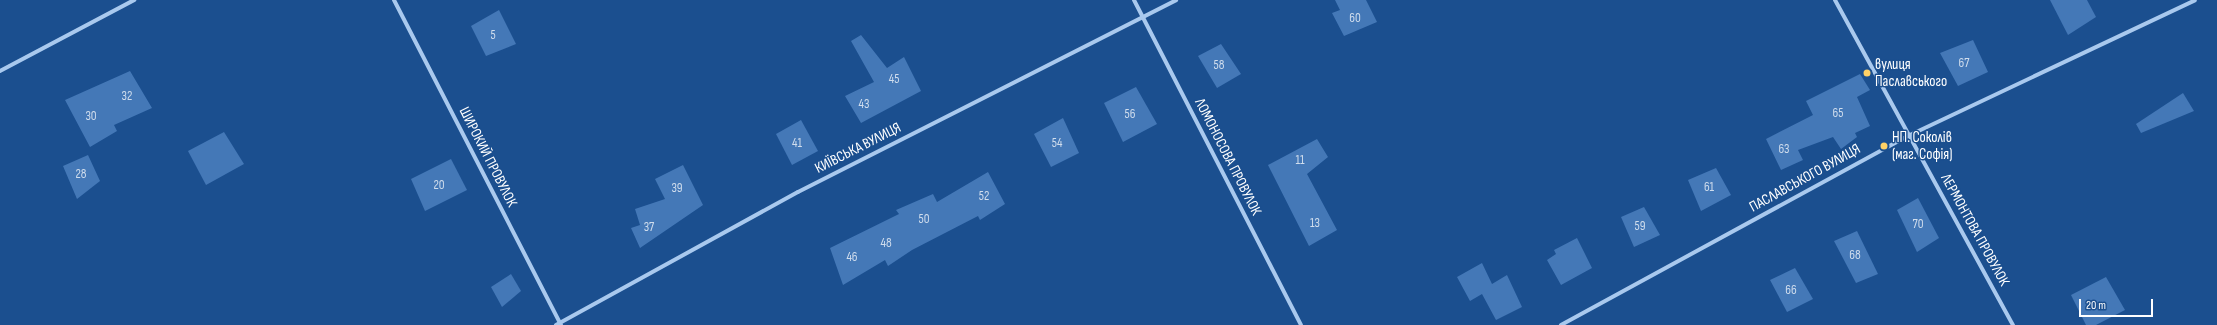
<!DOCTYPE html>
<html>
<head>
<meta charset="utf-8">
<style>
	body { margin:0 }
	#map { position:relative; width:2217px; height:325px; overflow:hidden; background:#1b4f8f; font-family:"Sofia Sans Condensed",sans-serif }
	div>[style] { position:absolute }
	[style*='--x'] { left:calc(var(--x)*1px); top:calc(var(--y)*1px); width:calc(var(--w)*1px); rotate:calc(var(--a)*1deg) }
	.building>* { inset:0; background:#4478b7 }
	.minor>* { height:4px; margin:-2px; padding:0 2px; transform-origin:2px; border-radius:2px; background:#a9c9ee }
	.dots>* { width:11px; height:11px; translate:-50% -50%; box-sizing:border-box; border:2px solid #1b4f8f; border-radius:50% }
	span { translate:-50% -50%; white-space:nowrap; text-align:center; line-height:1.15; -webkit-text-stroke:3px #1b4f8f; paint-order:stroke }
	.number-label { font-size:13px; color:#d0dded }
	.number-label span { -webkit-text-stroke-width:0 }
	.poi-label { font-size:15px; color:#fff }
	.left { translate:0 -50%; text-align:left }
	.street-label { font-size:15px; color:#fff }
	.scale { position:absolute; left:2079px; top:299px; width:74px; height:18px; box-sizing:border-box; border:2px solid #fff; border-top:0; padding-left:5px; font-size:12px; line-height:14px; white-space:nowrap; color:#fff; -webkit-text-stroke:3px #1b4f8f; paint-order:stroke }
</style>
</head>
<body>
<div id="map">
	<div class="building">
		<div style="clip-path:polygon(1335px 0,1366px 0,1377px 22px,1344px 36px,1332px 13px,1340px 10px)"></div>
		<div style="clip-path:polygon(2050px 0,2087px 0,2096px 17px,2068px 35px)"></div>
		<div style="clip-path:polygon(499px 10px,516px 44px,486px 56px,471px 26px)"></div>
		<div style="clip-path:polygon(861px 35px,887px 68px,904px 57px,921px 91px,861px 123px,845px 96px,874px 82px,851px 41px)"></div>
		<div style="clip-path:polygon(1973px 40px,1988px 72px,1958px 86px,1940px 53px)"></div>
		<div style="clip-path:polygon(1221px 44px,1241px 74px,1217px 88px,1198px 56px)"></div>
		<div style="clip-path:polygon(130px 71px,152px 108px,114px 125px,117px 131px,90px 147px,65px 100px)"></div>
		<div style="clip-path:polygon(1860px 74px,1870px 90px,1857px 97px,1870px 126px,1855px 133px,1857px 137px,1841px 149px,1833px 137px,1798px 150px,1803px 160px,1781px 170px,1766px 139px,1813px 115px,1806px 101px)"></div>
		<div style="clip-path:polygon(1136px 87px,1157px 124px,1123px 142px,1104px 103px)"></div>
		<div style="clip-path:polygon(2183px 93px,2194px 111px,2141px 133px,2136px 124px)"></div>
		<div style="clip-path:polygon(1063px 118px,1079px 153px,1051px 167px,1034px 134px)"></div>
		<div style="clip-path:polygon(801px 120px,818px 151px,792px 165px,776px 134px)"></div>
		<div style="clip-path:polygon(224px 132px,244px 164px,206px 185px,188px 151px)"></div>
		<div style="clip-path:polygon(1317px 139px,1328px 157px,1307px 174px,1337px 230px,1309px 246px,1268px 165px)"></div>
		<div style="clip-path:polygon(88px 155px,100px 181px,77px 199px,63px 166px)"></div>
		<div style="clip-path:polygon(451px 159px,467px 190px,425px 211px,411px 179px)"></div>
		<div style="clip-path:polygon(683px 165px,703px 205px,640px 248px,631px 228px,640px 225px,635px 209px,665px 199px,655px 179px)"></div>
		<div style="clip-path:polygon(1716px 168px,1731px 195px,1701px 211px,1688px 180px)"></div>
		<div style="clip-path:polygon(988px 172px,1005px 204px,980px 220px,978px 216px,912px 250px,888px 266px,885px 260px,843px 285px,830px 248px,899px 214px,896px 210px,933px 194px,937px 202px)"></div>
		<div style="clip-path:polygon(1918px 198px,1939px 238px,1917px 252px,1897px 210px)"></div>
		<div style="clip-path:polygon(1644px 207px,1660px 235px,1634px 247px,1621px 217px)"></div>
		<div style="clip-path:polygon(1857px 231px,1878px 274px,1856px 283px,1834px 241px)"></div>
		<div style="clip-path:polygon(1577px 238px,1592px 268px,1561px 285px,1547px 260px,1556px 254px,1554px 250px)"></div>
		<div style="clip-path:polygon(1482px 263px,1492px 284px,1507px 275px,1522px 307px,1496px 320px,1482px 294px,1470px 301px,1457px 277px)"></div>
		<div style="clip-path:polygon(1795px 268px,1813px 299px,1787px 312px,1770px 280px)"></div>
		<div style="clip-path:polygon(511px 274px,521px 291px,502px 307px,491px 287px)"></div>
		<div style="clip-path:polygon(2106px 277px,2125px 310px,2096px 325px,2086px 325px,2071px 295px)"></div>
	</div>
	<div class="minor">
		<div style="--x:394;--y:0;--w:365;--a:62.8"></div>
		<div style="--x:1134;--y:0;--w:365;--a:62.8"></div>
		<div style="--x:1835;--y:0;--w:371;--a:61.3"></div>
		<div style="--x:0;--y:71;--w:152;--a:-27.9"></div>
		<div style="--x:556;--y:325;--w:276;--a:-28.8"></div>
		<div style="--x:798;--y:192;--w:424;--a:-26.9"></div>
		<div style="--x:1561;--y:325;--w:397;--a:-28.6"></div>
		<div style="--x:1910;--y:135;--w:315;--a:-25.3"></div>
	</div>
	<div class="dots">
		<div style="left:1867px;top:73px;background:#ffd166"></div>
		<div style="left:1884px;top:146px;background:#ffd166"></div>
	</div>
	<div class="number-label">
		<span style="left:1355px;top:18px">60</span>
		<span style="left:493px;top:35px">5</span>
		<span style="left:1964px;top:63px">67</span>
		<span style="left:1219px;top:65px">58</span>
		<span style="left:894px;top:79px">45</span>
		<span style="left:127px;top:96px">32</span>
		<span style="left:864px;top:104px">43</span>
		<span style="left:1838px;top:113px">65</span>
		<span style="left:1130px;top:114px">56</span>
		<span style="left:91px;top:116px">30</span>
		<span style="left:797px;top:143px">41</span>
		<span style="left:1057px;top:143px">54</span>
		<span style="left:1784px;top:149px">63</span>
		<span style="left:1300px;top:160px">11</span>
		<span style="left:81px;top:174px">28</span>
		<span style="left:439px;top:185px">20</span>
		<span style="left:1709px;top:187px">61</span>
		<span style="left:677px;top:188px">39</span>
		<span style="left:984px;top:196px">52</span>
		<span style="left:924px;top:219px">50</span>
		<span style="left:1315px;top:223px">13</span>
		<span style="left:1918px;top:224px">70</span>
		<span style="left:1640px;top:226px">59</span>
		<span style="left:649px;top:227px">37</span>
		<span style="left:886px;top:243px">48</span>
		<span style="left:1855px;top:255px">68</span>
		<span style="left:852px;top:257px">46</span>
		<span style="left:1791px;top:290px">66</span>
	</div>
	<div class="poi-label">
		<span class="left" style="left:1875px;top:73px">вулиця<br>Паславського</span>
		<span class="left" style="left:1892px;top:146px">НП. Соколів<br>(маг. Софія)</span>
	</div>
	<div class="street-label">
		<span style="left:858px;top:148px;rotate:-27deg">КИЇВСЬКА ВУЛИЦЯ</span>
		<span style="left:488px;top:157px;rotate:63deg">ШИРОКИЙ ПРОВУЛОК</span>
		<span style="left:1228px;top:157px;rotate:63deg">ЛОМОНОСОВА ПРОВУЛОК</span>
		<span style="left:1805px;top:178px;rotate:-29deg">ПАСЛАВСЬКОГО ВУЛИЦЯ</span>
		<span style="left:1975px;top:230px;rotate:61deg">ЛЕРМОНТОВА ПРОВУЛОК</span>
	</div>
	<div class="scale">20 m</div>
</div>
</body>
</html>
